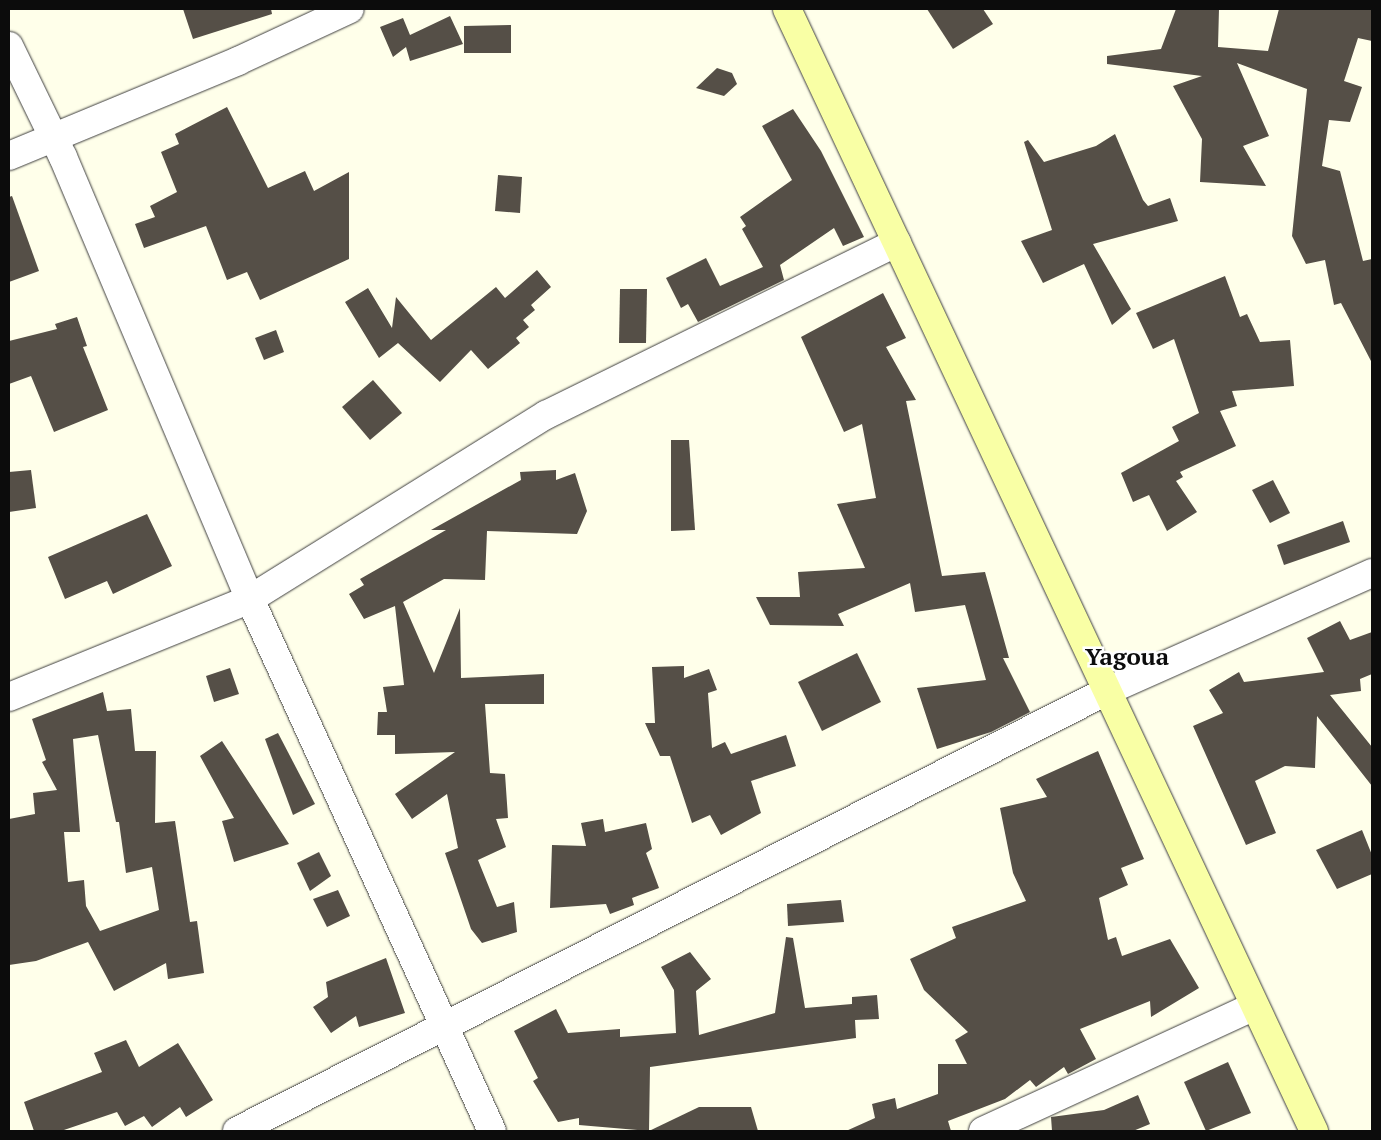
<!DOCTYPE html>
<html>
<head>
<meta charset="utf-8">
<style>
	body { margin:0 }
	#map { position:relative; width:1381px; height:1140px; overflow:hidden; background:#ffffea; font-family:"PT Serif",serif }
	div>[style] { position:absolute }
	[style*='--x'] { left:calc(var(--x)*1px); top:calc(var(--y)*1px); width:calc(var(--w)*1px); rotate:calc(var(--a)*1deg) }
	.building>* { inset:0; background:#554f47 }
	.roads { filter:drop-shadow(0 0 1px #3f3f3f) drop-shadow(0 0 1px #3f3f3f) }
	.street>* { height:28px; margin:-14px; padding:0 14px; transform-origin:14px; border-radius:14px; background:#fff }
	.secondary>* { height:28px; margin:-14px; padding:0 14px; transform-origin:14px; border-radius:14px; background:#f9ffa5 }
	span { translate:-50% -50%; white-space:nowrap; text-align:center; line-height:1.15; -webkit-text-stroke:5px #fff; paint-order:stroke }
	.town-label { font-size:24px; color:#0c0c0c; font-weight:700 }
	.frame { position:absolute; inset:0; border:10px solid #0c0c0c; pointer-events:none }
</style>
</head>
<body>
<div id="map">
	<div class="building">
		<div style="clip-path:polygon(183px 9px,271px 9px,272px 14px,193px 39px)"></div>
		<div style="clip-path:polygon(927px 9px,983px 9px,993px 24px,953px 49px)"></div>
		<div style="clip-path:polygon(1176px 9px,1219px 9px,1218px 47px,1268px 51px,1279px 9px,1372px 9px,1372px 41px,1358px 38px,1344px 81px,1362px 87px,1350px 122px,1329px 120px,1322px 166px,1340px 171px,1363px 261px,1372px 259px,1372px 363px,1341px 303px,1334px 305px,1325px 260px,1306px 264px,1292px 236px,1307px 89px,1237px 63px,1269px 136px,1243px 146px,1266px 186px,1200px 182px,1202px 139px,1173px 86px,1202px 76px,1107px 64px,1107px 56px,1161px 49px)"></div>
		<div style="clip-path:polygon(450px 16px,463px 44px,410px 61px,406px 47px,393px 57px,380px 27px,403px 18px,410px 35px)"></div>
		<div style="clip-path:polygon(511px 25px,511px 53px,464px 53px,464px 26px)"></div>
		<div style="clip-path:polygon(717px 68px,732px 73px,737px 84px,724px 96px,696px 88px)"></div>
		<div style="clip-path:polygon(227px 107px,268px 188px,305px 171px,314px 191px,349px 172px,349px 259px,260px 300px,247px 272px,227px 280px,206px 226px,144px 248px,135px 224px,155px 217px,150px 206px,177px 192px,161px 152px,179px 144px,175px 134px)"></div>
		<div style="clip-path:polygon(793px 109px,821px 151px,864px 237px,843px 246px,834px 228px,780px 265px,784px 280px,698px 322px,688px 304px,681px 308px,666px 278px,706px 258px,720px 286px,763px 267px,742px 229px,746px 226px,740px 217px,792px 180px,762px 126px)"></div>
		<div style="clip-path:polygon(1115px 134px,1143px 200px,1148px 206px,1170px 198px,1178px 221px,1093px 244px,1131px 309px,1112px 325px,1084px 264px,1043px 283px,1021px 241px,1052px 230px,1024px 142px,1028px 140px,1044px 162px,1096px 146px)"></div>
		<div style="clip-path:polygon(498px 175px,522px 177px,520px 213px,495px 211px)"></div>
		<div style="clip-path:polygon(12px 196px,39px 271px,9px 282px,9px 197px)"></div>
		<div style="clip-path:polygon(537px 270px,551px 287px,531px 305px,535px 310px,523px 320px,529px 327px,516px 338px,520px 343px,488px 369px,471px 350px,440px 382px,398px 343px,379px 358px,345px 302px,368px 288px,392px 328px,396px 297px,431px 340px,496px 287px,505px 298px)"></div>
		<div style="clip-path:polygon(1225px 276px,1240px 317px,1247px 314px,1260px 342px,1290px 340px,1294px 386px,1232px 391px,1237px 406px,1220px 411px,1236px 446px,1180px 472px,1183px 477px,1176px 481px,1197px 512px,1167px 531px,1149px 495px,1133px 502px,1121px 473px,1179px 441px,1172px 427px,1199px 413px,1174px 339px,1153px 349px,1136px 313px)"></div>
		<div style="clip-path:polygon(620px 289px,647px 289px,646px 343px,619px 343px)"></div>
		<div style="clip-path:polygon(883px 293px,906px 338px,886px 347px,916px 400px,906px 401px,942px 576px,985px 572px,1009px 658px,1003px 658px,1030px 712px,991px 732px,937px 749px,917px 688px,986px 680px,965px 605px,915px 612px,910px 583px,838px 614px,844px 626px,770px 625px,756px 597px,800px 597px,798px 572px,865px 568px,837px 504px,876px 498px,862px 424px,844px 432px,801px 337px)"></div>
		<div style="clip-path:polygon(77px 317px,87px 346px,83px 347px,108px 410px,54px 432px,31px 376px,9px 384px,9px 341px,57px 329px,55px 324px)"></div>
		<div style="clip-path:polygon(276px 330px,284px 352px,264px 360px,255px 338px)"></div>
		<div style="clip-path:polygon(373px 380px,402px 413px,370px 440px,342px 407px)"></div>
		<div style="clip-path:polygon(671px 440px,689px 440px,695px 530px,671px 531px)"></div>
		<div style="clip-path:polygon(31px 470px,36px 508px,9px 512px,9px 472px)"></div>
		<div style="clip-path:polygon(556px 470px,556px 480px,575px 473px,587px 511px,577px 534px,487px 531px,485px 580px,444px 579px,403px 602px,434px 673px,460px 608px,461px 678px,544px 674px,544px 704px,485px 704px,490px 773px,505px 774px,508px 818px,496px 819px,506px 847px,478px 860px,497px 907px,514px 902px,517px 932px,482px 943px,471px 929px,445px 853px,458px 848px,447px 794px,412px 819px,395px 794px,455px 752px,395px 754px,395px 735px,377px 735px,378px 712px,387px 712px,383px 687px,404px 685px,395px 606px,364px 619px,349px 594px,364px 585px,360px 579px,446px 530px,431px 530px,521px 480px,520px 472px)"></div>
		<div style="clip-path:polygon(1273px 480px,1290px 513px,1270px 523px,1252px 490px)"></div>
		<div style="clip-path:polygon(147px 514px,172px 566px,113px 594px,107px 581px,65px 599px,48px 557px)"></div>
		<div style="clip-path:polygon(1343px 521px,1350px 542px,1284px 565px,1277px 545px)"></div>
		<div style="clip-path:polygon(1340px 621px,1350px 640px,1372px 632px,1372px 674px,1360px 679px,1361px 691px,1330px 695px,1372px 747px,1372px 786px,1317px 716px,1315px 768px,1285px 766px,1255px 781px,1276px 833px,1246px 845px,1193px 726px,1223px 713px,1209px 690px,1239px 672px,1244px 682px,1324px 672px,1307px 638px)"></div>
		<div style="clip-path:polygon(857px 653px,881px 702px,822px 731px,798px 682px)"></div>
		<div style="clip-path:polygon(684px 666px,684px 678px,709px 669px,717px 690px,708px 693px,712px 748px,725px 742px,731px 754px,786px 735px,796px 766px,751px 781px,761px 813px,721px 835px,710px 815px,692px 823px,670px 756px,660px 756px,645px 723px,655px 723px,652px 667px)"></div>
		<div style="clip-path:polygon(230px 668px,239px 694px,214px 702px,206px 676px)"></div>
		<div style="clip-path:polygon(evenodd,103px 692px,107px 711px,131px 709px,135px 751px,156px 751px,155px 823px,175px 821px,190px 922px,197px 921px,204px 973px,168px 979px,166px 963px,114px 991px,88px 942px,36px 961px,9px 965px,9px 819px,35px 814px,33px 793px,57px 790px,42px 762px,46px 760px,32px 719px,103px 692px,98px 735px,116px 822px,119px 822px,126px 873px,152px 867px,159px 910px,100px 931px,86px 906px,84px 880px,68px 882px,64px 832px,80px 832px,73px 739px,98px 735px)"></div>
		<div style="clip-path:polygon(278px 733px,315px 804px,293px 815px,265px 739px)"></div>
		<div style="clip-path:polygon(222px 741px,289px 844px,234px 862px,222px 821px,234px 818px,200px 756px)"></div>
		<div style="clip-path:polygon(1098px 751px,1144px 859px,1121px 868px,1128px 885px,1099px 898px,1108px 940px,1116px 937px,1122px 956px,1170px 939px,1199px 988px,1151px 1017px,1150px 1001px,1080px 1029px,1096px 1059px,1068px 1074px,1064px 1067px,1036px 1087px,1030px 1080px,1005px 1099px,948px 1121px,951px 1131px,846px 1131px,875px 1118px,872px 1104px,895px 1098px,897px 1109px,938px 1094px,938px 1064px,967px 1064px,955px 1040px,968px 1032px,924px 990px,910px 959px,956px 938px,952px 927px,1026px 901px,1013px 873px,1000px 808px,1047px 797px,1036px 779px)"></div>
		<div style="clip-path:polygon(603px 819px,605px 832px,646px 823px,652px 849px,646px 853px,659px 888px,632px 898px,634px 905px,610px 914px,606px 904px,550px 908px,552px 845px,586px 846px,581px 823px)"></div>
		<div style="clip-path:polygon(1362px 830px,1372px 855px,1372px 874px,1337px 889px,1316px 850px)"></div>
		<div style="clip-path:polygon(319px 852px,331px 876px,310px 891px,297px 863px)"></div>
		<div style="clip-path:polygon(338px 890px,350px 916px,327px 927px,313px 899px)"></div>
		<div style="clip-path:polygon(841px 900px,844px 922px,788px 926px,787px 904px)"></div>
		<div style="clip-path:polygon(786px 937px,793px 938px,805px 1008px,852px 1004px,852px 997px,877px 995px,879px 1019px,855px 1020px,856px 1038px,650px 1067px,649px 1131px,579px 1125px,579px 1118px,558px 1122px,533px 1081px,538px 1078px,514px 1031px,556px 1009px,568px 1033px,620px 1029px,620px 1037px,676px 1033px,674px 990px,661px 967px,690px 952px,711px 979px,696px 991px,699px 1035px,775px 1013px)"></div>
		<div style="clip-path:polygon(386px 958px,405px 1013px,359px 1027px,356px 1016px,331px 1033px,313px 1007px,328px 997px,326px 982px)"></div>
		<div style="clip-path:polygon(126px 1040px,139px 1067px,178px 1043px,213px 1100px,186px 1117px,180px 1107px,152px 1127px,144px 1116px,125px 1126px,117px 1112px,61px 1131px,34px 1131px,24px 1102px,102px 1072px,94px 1053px)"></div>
		<div style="clip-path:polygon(1228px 1062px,1251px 1113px,1206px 1131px,1184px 1082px)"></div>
		<div style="clip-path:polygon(1138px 1095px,1150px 1124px,1133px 1131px,1052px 1131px,1051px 1117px,1104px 1110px)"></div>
		<div style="clip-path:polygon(699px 1107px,751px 1107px,758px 1131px,649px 1131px)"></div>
	</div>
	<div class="roads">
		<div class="street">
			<div style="--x:9;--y:46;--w:123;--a:64.1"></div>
			<div style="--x:63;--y:157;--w:480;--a:67.1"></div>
			<div style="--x:250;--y:599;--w:584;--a:65.54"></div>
			<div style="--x:9;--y:156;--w:248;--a:-22.5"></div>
			<div style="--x:238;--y:61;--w:123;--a:-24.9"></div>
			<div style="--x:9;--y:697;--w:260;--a:-22.1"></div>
			<div style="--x:250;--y:599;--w:349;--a:-31.9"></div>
			<div style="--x:546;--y:415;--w:391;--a:-26.2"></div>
			<div style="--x:237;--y:1131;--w:977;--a:-26.83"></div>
			<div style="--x:1109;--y:690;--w:288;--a:-24"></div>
			<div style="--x:983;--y:1131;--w:299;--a:-24.7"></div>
		</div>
		<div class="secondary">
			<div style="--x:787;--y:9;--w:1240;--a:64.84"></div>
		</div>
	</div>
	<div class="town-label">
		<span style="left:1127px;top:657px">Yagoua</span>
	</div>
	<div class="frame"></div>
</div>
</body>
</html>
